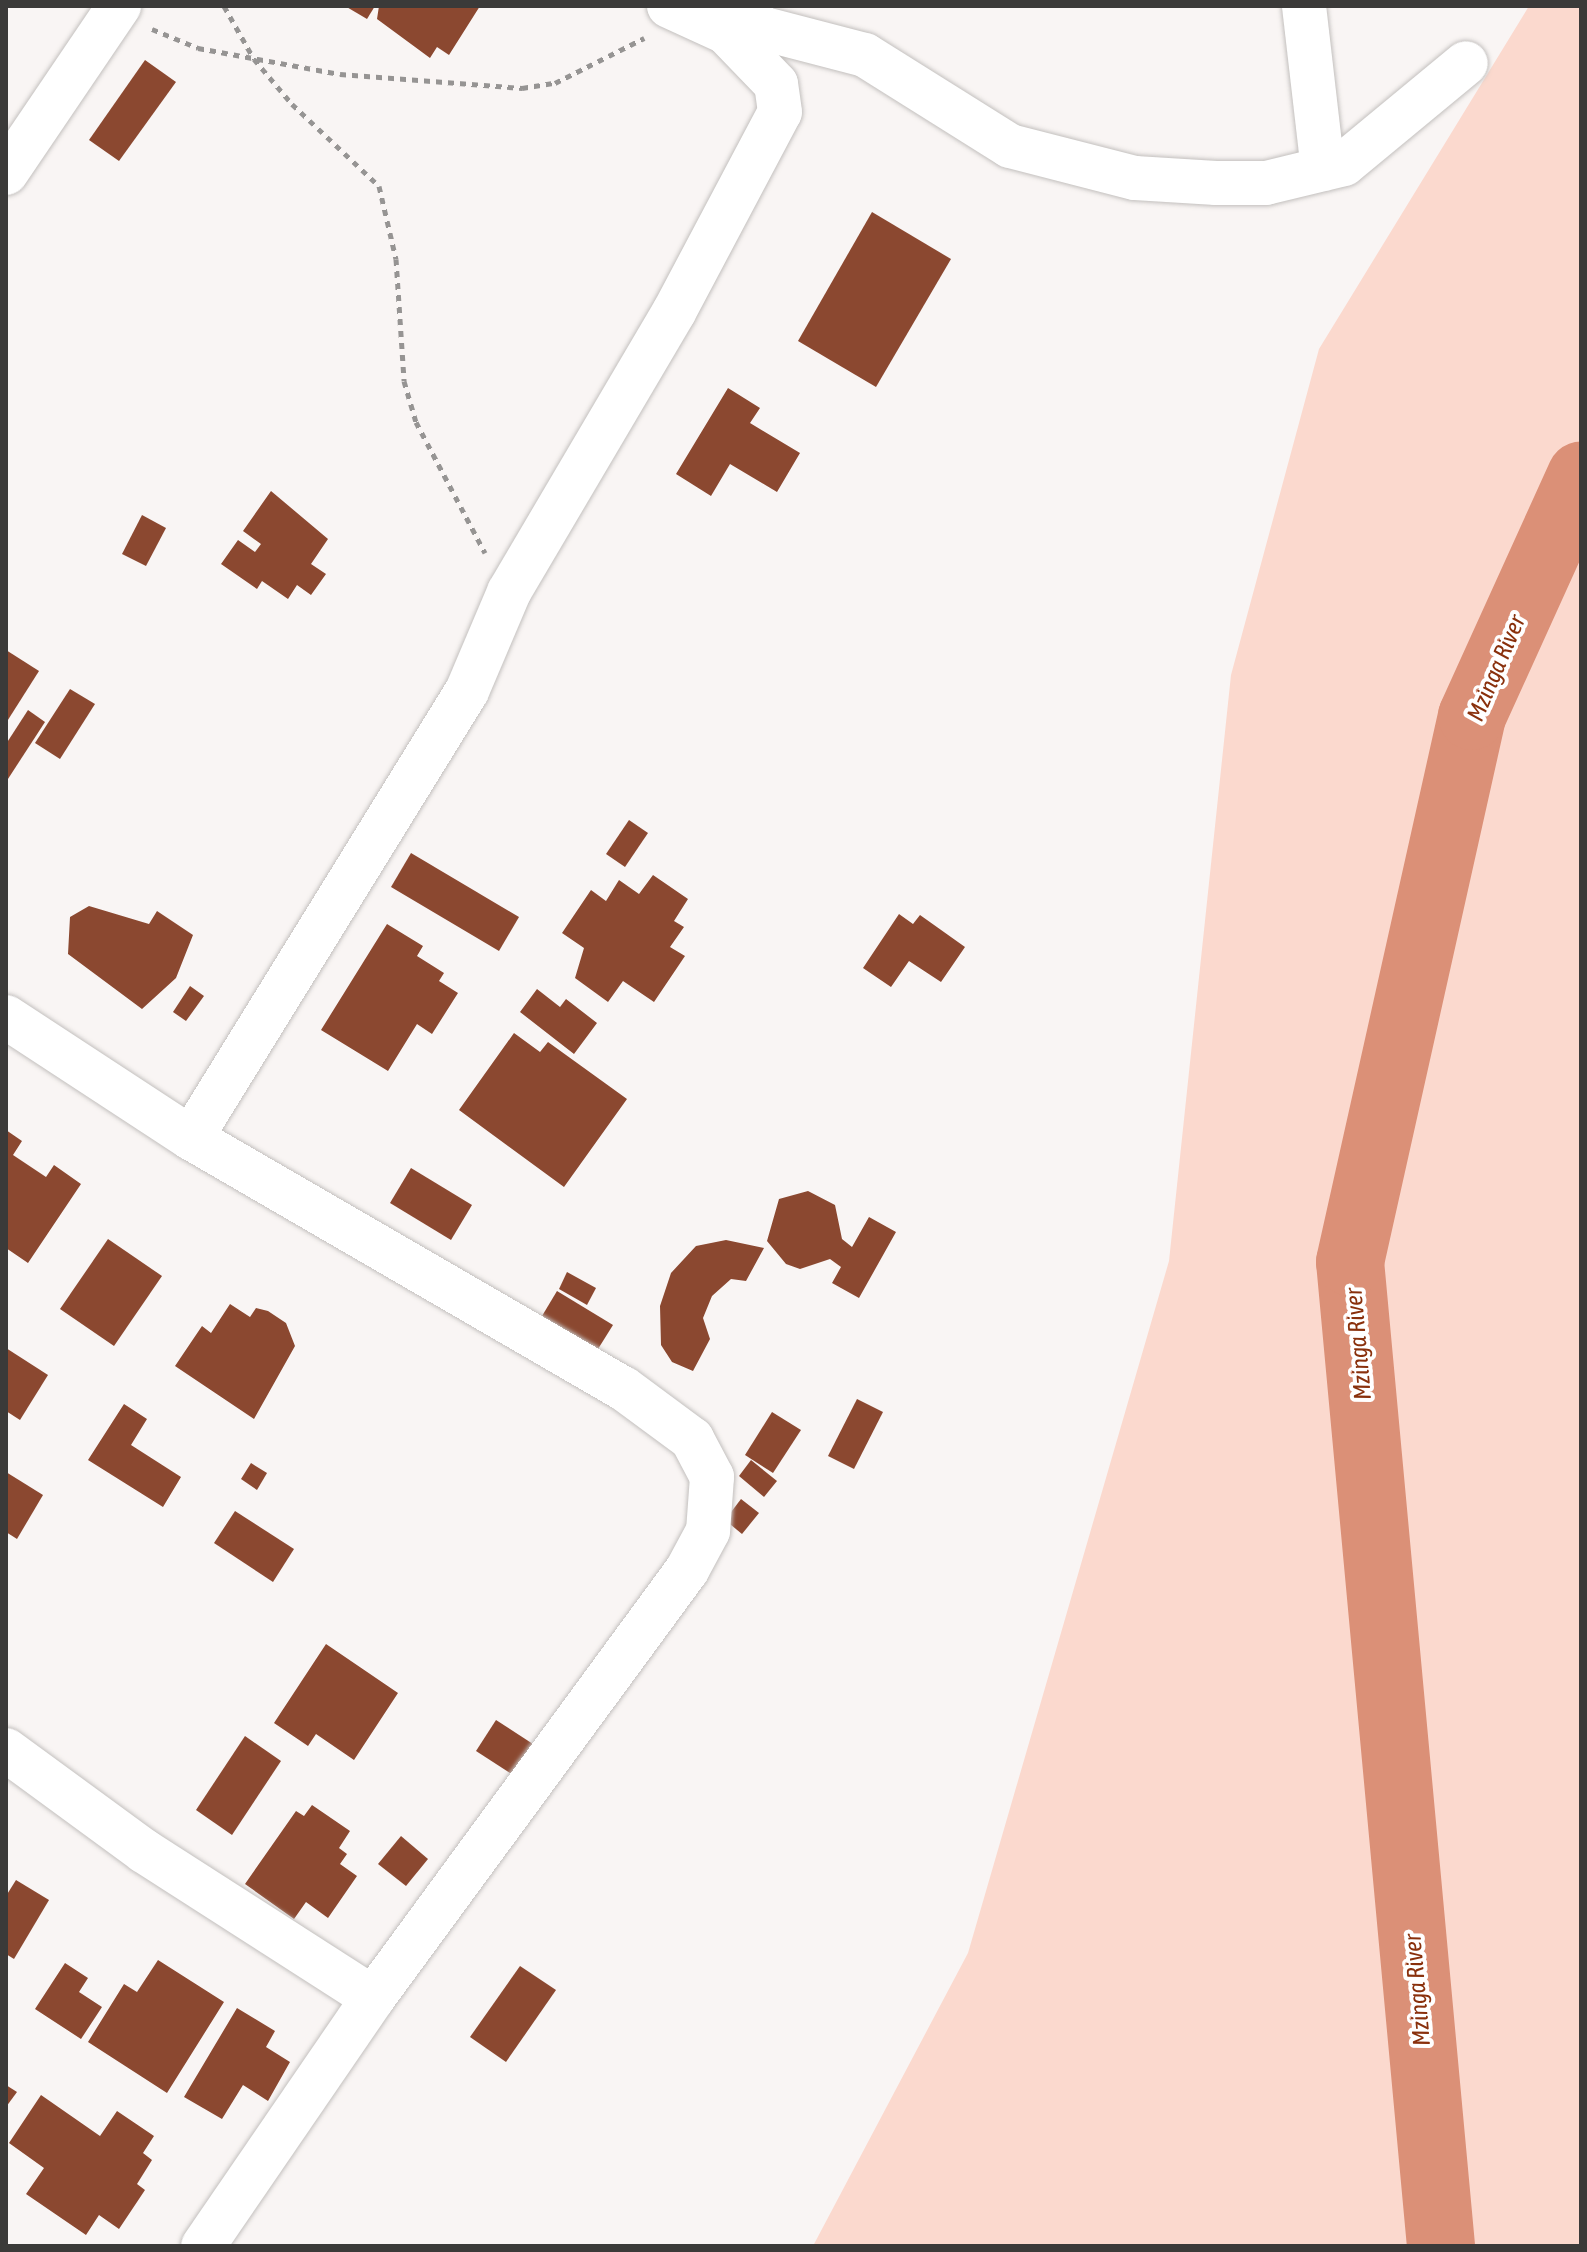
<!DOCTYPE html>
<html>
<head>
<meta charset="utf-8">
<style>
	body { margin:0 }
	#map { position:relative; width:1587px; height:2252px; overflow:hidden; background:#f9f5f4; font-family:"Asap Condensed",sans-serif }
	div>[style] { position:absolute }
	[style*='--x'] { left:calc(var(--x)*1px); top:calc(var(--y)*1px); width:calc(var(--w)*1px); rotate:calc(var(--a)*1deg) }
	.green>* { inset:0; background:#fbd9ce }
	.river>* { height:68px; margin:-34px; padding:0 34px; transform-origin:34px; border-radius:34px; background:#db9077 }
	.building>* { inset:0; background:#8b4830 }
	.path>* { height:5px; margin-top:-2.5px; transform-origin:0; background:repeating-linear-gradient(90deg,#969493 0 6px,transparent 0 12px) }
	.roads { filter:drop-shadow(0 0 2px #c3c0be) drop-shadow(0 0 2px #c3c0be) }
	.minor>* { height:44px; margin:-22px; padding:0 22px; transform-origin:22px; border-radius:22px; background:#fff }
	span { translate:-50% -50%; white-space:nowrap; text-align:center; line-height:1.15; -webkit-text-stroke:8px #fff; paint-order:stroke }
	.water-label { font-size:24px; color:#89300c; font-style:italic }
	.frame { position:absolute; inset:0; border:8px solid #3b3a39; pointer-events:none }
</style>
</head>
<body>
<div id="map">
	<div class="green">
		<div style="clip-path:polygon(1529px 6px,1581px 6px,1581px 2246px,813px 2246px,968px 1953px,1169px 1261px,1231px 675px,1319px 349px)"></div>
	</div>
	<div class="river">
		<div style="--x:1441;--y:2246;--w:988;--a:-95.28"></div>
		<div style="--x:1350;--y:1262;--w:559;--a:-77.4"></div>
		<div style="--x:1472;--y:716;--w:264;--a:-65.6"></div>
	</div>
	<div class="building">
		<div style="clip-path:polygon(345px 6px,375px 6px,367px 19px)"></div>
		<div style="clip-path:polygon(379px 6px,480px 6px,449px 55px,437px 47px,430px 58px,377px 19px)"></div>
		<div style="clip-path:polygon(145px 60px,176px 82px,119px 161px,89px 140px)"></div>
		<div style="clip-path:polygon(872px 212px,951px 259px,876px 387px,798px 341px)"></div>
		<div style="clip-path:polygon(728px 388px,760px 408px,750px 423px,800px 453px,777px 492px,730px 464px,711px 496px,676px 474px)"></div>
		<div style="clip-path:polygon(271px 491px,328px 539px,311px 564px,326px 574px,311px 595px,297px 585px,288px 599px,262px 581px,257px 589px,221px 564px,238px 540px,255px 552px,261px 544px,243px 531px)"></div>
		<div style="clip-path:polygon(142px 515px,166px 528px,146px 566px,122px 554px)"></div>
		<div style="clip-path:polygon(6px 650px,39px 671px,6px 723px)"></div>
		<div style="clip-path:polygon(70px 689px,95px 704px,60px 759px,35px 743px)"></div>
		<div style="clip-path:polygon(28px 710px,45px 722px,6px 782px,6px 744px)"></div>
		<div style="clip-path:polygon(629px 820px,648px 833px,625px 867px,606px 854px)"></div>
		<div style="clip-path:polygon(411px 853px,519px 917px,499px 951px,391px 887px)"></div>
		<div style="clip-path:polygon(653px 875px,688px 899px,674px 921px,684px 927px,670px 947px,685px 956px,654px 1002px,623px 981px,608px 1002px,575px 978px,584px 948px,562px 933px,591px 890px,606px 901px,619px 880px,639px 894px)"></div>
		<div style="clip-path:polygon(89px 906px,149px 924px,157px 911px,193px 935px,176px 978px,142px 1009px,68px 954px,70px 917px)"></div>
		<div style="clip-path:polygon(899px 914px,913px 924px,920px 915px,965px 947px,941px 982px,909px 961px,891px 987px,863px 968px)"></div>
		<div style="clip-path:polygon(387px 924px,423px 946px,417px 956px,444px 973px,439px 981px,458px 993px,432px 1034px,417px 1024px,388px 1071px,321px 1030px)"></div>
		<div style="clip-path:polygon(190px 986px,204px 996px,186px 1021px,173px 1012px)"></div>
		<div style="clip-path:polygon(537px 989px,560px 1007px,566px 999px,597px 1023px,574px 1054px,520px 1012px)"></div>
		<div style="clip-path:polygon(514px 1033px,540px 1052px,548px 1042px,627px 1099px,564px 1187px,459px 1110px)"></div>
		<div style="clip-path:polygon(6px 1130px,22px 1141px,13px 1155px,46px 1177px,54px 1165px,81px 1184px,28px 1263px,6px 1248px)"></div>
		<div style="clip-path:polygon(411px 1168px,472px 1205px,451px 1240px,390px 1203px)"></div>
		<div style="clip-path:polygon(808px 1191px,835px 1205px,842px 1239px,852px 1247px,869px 1217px,896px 1232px,859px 1298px,832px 1283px,841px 1267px,830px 1259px,800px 1269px,786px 1264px,767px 1241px,779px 1199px)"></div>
		<div style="clip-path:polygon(108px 1239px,162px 1276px,114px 1346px,60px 1309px)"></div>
		<div style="clip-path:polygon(726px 1240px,764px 1248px,746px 1281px,731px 1279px,712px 1296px,703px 1318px,710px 1339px,693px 1371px,672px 1362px,661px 1345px,660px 1306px,671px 1273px,696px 1246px)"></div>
		<div style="clip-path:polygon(567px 1272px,596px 1288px,587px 1305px,559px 1289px)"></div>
		<div style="clip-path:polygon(557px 1291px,613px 1325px,598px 1349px,542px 1316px)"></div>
		<div style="clip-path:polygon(230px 1304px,250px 1317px,256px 1308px,268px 1311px,286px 1323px,295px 1346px,254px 1419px,175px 1366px,202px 1326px,211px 1333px)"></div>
		<div style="clip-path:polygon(6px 1348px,48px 1375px,20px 1420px,6px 1411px)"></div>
		<div style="clip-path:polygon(857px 1399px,883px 1412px,854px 1469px,828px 1456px)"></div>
		<div style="clip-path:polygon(124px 1404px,147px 1419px,131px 1445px,181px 1477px,163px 1507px,88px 1460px)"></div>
		<div style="clip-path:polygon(772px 1412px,801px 1430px,773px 1473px,745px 1455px)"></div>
		<div style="clip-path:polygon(751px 1460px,777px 1481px,764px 1497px,739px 1476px)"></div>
		<div style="clip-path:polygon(251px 1463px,267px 1473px,257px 1490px,241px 1479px)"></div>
		<div style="clip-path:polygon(6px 1472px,43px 1495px,17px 1539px,6px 1532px)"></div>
		<div style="clip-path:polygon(741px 1499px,759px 1513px,742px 1534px,725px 1520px)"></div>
		<div style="clip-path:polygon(235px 1511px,294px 1549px,273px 1582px,214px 1543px)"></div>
		<div style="clip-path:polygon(326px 1644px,398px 1693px,354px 1760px,316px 1734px,308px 1746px,274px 1723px)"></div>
		<div style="clip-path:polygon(496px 1720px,536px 1746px,516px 1777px,476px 1751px)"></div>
		<div style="clip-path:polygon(245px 1736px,281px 1761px,232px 1835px,196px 1810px)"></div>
		<div style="clip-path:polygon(312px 1805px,350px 1831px,339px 1848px,347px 1854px,340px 1864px,357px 1876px,328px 1918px,306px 1902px,294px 1919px,245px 1884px,296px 1811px,304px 1816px)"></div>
		<div style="clip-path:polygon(401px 1836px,428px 1859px,406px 1886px,378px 1864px)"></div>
		<div style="clip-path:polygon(16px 1880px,49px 1900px,14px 1959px,6px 1954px,6px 1896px)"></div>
		<div style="clip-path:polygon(158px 1960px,224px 2002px,167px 2093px,88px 2042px,124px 1984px,137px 1992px)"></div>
		<div style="clip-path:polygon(65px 1963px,88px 1978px,79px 1992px,102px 2007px,81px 2039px,35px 2009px)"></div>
		<div style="clip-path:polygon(520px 1966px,556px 1990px,506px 2062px,470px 2037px)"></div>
		<div style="clip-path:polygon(237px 2008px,275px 2031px,266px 2047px,290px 2062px,268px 2101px,243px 2085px,222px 2119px,184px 2097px)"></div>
		<div style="clip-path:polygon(6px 2085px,17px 2092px,6px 2107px)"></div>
		<div style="clip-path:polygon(41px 2095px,100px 2136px,117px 2111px,154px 2136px,143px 2153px,152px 2160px,137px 2184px,145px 2190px,119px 2229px,99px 2215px,86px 2235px,26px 2194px,44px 2168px,9px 2143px)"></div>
	</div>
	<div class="path">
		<div style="--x:224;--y:6;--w:61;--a:60.5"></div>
		<div style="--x:254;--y:59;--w:59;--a:49.8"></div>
		<div style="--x:292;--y:104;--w:120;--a:43.3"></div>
		<div style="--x:379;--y:186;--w:75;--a:76.9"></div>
		<div style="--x:396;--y:259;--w:122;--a:86.2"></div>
		<div style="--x:404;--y:381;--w:43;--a:73.7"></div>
		<div style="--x:416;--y:422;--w:148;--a:62.2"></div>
		<div style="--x:152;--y:29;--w:50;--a:22.4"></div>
		<div style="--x:198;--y:48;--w:144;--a:10.4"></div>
		<div style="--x:340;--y:74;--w:183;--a:4.4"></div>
		<div style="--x:522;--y:88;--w:33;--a:-9"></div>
		<div style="--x:555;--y:83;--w:100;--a:-26.8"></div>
	</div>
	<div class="roads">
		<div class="minor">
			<div style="--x:669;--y:6;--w:63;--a:24.5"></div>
			<div style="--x:726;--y:32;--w:31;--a:-32"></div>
			<div style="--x:1304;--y:6;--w:164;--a:83.4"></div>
			<div style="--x:738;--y:22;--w:131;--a:14.6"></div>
			<div style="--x:865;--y:55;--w:171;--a:32.1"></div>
			<div style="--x:1010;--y:146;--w:129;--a:14.4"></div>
			<div style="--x:1135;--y:178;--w:81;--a:3.5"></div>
			<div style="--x:1216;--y:183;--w:50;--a:0"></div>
			<div style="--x:1266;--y:183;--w:80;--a:-13.7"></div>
			<div style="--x:1344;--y:164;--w:158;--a:-39.6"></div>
			<div style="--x:6;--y:173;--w:202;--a:-55.9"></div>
			<div style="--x:6;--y:1017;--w:221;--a:33.2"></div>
			<div style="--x:191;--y:1138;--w:499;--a:30.1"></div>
			<div style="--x:623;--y:1388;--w:86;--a:36.5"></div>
			<div style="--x:692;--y:1439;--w:43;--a:62.2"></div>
			<div style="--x:712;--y:1477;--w:54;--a:94.2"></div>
			<div style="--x:708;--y:1531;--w:44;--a:118.3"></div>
			<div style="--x:687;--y:1570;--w:531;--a:126.27"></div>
			<div style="--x:373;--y:1998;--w:301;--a:124.4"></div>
			<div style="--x:191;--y:1138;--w:525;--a:-58.31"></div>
			<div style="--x:467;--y:691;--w:108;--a:-67"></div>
			<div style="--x:509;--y:592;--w:325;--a:-59.5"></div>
			<div style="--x:674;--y:312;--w:226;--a:-62.1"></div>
			<div style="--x:780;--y:112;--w:28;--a:-98"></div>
			<div style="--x:776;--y:84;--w:72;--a:-133.9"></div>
			<div style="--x:6;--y:1750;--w:171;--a:36.2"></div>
			<div style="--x:144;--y:1851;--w:272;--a:32.7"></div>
		</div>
	</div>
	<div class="water-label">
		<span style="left:1496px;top:668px;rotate:-67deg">Mzinga River</span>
		<span style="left:1358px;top:1344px;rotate:-95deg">Mzinga River</span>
		<span style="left:1417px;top:1990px;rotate:-95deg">Mzinga River</span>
	</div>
	<div class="frame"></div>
</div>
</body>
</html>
